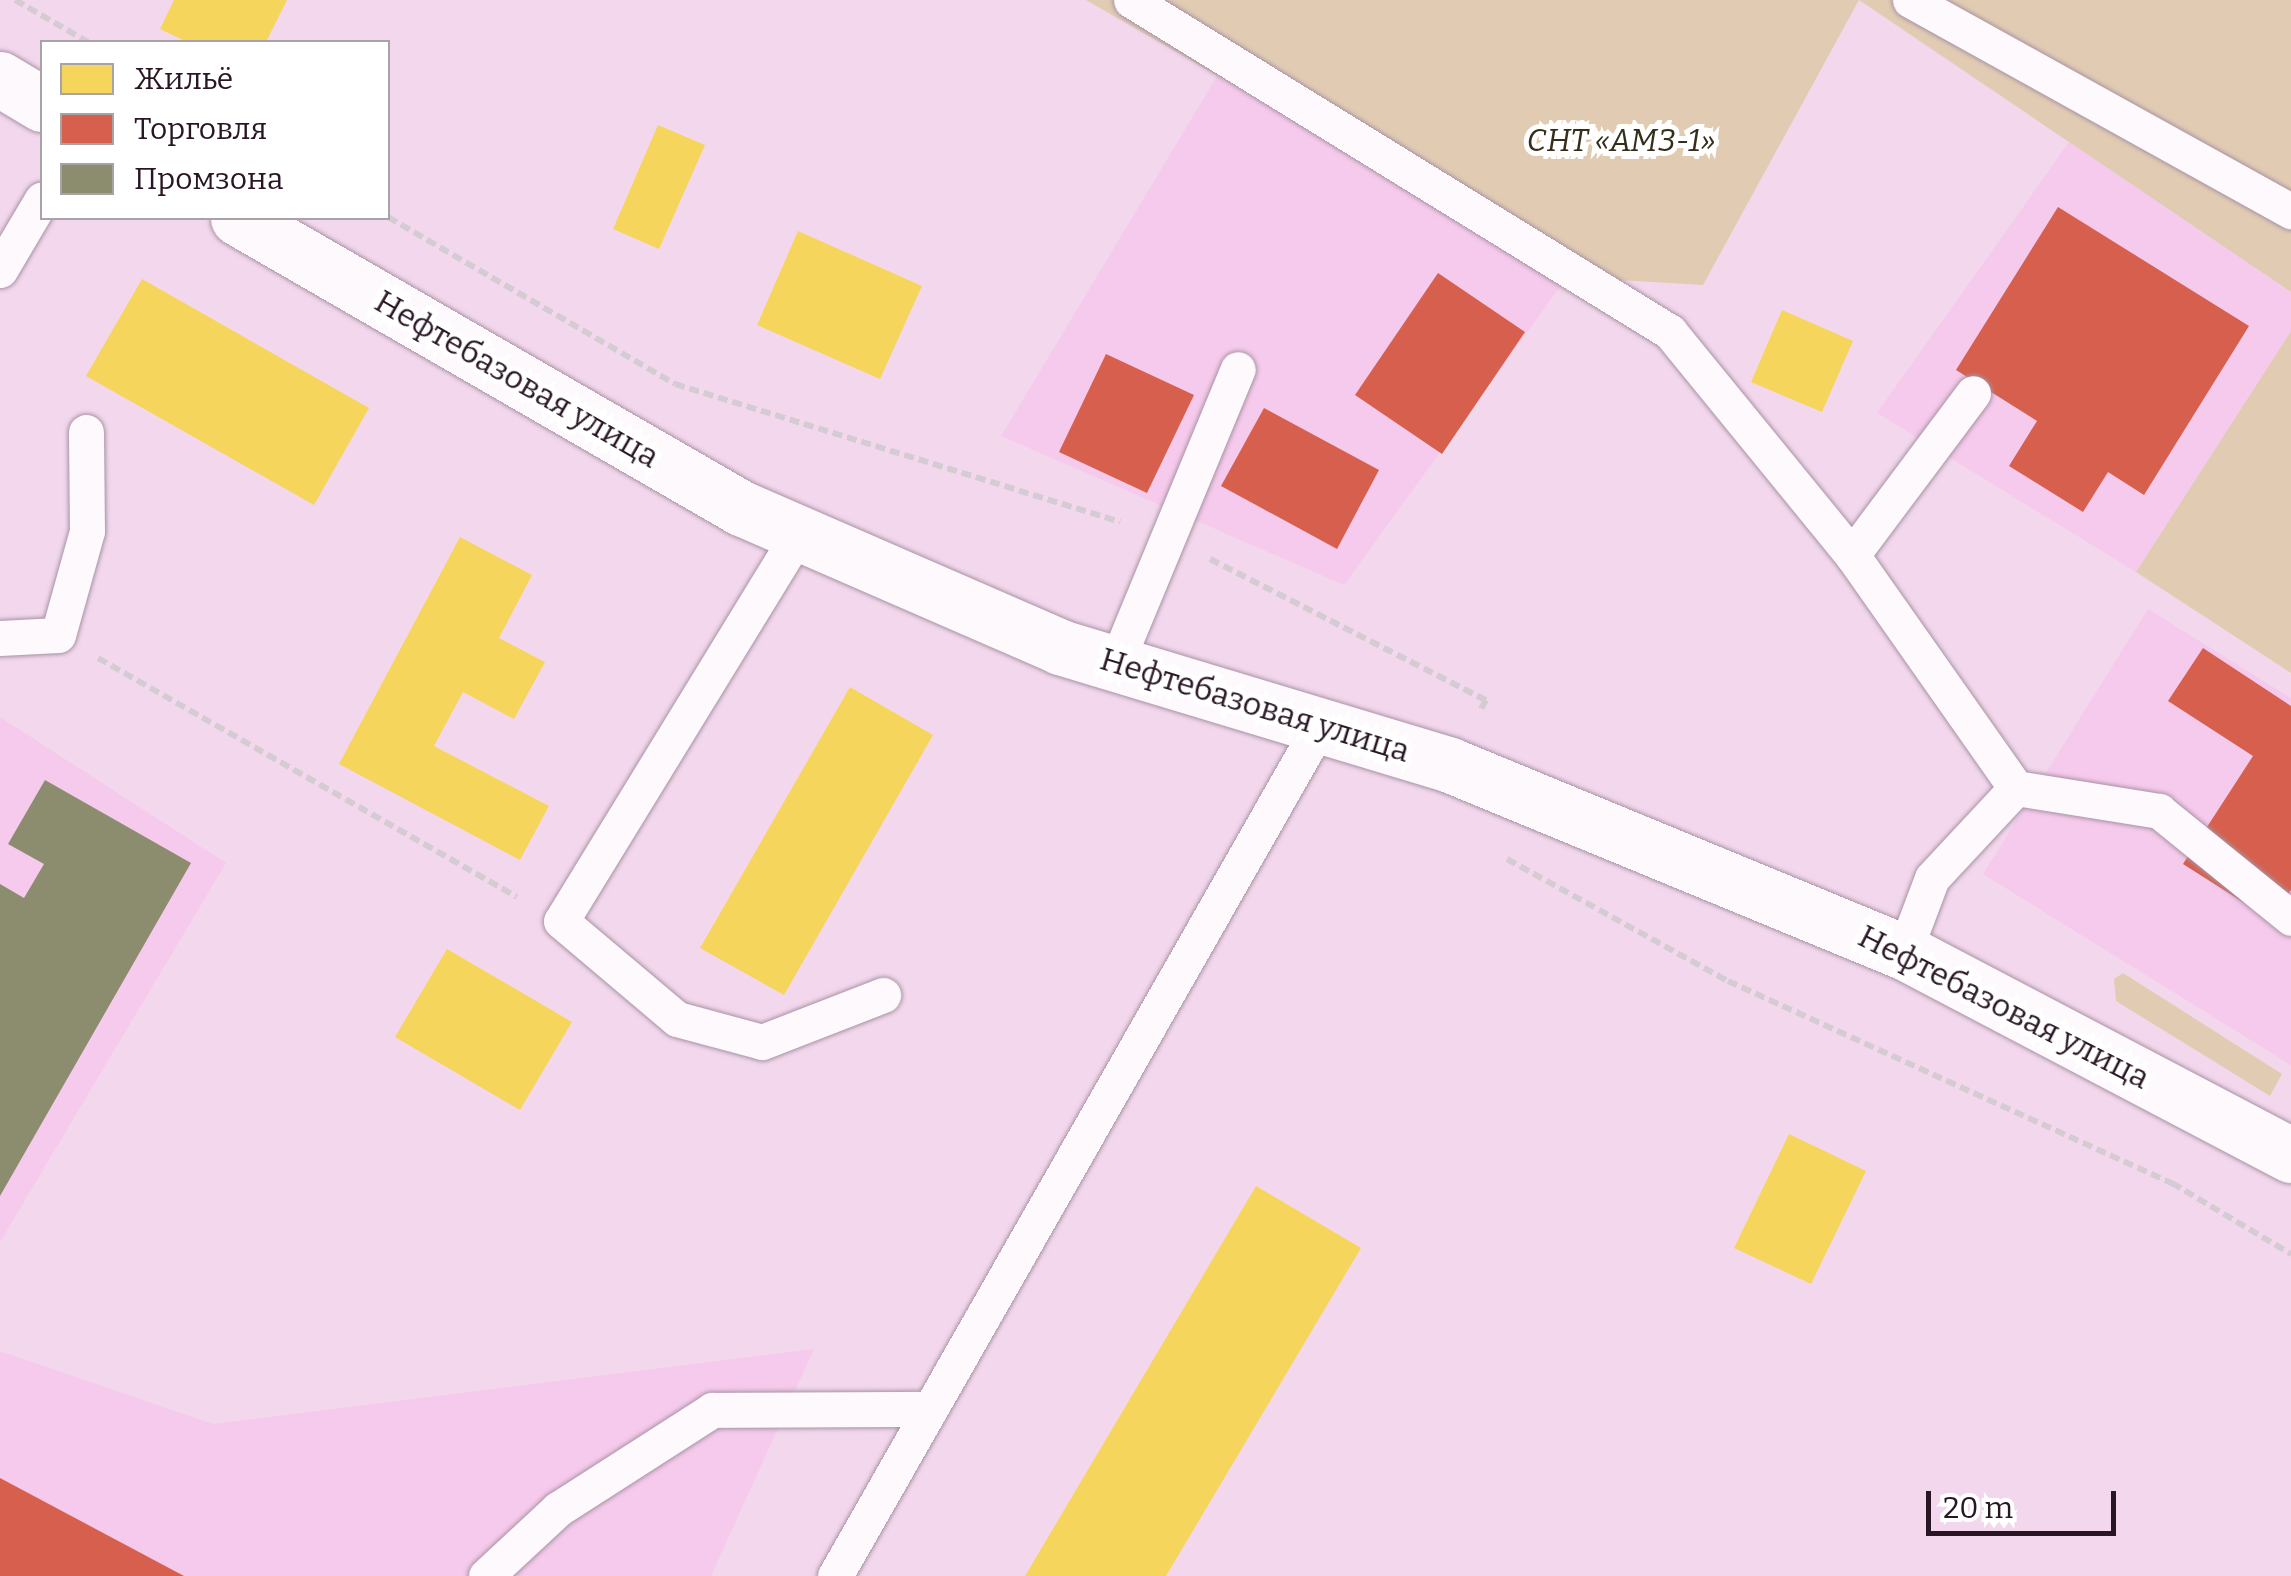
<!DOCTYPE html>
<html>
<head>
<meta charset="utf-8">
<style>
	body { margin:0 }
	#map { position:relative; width:2291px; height:1576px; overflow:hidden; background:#f3d8ed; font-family:Bitter,serif }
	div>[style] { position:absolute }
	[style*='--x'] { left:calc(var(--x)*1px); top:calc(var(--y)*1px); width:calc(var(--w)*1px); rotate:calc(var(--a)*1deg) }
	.built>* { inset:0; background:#f6caec }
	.green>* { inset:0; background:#e1ccb3 }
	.homes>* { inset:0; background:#f6d55c }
	.shops>* { inset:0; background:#d6604d }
	.industry>* { inset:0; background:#8c8c6e }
	.path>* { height:6px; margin-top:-3px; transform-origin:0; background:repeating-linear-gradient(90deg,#d4ccd2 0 10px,transparent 0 15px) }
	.roads { filter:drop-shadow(0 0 2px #a893a4) drop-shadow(0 0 2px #a893a4) }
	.lane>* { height:35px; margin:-17.5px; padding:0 17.5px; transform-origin:17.5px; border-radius:17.5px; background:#fdf9fc }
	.secondary>* { height:55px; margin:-27.5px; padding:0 27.5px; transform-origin:27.5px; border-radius:27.5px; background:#fdf9fc }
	span { translate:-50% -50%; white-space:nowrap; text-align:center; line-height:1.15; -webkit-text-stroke:10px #fff; paint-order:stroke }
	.park-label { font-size:32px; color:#342e1a; font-style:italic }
	.street-label { font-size:32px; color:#281624 }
	.legend { position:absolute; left:40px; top:40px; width:350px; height:180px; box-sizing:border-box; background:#fff; border:2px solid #a9a2a7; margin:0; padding:12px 18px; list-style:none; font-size:30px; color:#281624 }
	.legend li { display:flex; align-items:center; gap:20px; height:50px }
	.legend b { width:50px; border:2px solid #a9a2a7 }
	.scale { position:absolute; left:1926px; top:1491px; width:190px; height:45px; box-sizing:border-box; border:5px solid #281624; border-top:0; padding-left:12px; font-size:30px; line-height:35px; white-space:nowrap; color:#281624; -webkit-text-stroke:8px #fff; paint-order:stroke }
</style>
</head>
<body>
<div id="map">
	<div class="built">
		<div style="clip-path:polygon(1217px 76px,1567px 277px,1344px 585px,1001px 436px)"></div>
		<div style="clip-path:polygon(2069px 142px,2291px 292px,2291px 331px,2136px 572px,1877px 413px)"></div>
		<div style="clip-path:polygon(2148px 609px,2291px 698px,2291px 1065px,1983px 874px)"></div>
		<div style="clip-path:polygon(0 717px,226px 863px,0 1242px)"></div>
		<div style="clip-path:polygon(814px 1349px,711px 1576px,0 1576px,0 1351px,213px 1424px)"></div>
	</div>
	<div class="green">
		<div style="clip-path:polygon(1086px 0,2291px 0,2291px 292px,1859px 0,1703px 285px,1567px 277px)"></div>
		<div style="clip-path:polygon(2291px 331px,2291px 673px,2136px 572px)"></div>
		<div style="clip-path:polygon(2123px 973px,2282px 1074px,2270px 1096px,2116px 1001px,2114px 979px)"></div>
	</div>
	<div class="homes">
		<div style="clip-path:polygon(174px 0,287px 0,266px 42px,187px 42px,160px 29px)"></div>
		<div style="clip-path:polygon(658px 125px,705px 145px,659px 249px,613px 229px)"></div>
		<div style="clip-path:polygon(798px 231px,922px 286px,880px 379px,757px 325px)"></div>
		<div style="clip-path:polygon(142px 279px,369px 408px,314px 505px,86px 376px)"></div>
		<div style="clip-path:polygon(1782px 310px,1853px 341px,1822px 412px,1751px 382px)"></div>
		<div style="clip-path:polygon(460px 537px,532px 575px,499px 638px,545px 662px,514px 719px,463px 692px,434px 746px,549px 806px,520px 860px,339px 764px)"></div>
		<div style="clip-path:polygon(850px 687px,933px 735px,784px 995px,700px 948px)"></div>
		<div style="clip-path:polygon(447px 949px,572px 1022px,520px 1110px,395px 1037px)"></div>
		<div style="clip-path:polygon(1789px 1134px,1866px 1171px,1811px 1284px,1734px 1248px)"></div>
		<div style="clip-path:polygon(1256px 1186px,1361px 1248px,1166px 1576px,1025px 1576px)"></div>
	</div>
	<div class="shops">
		<div style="clip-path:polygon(2058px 207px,2249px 326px,2144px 495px,2108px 472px,2083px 512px,2009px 466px,2037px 421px,1956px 370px)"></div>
		<div style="clip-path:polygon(1438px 273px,1525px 332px,1442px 454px,1355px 395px)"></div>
		<div style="clip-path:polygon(1106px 354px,1194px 395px,1147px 493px,1059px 452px)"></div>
		<div style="clip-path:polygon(1264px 408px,1379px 470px,1337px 549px,1221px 486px)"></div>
		<div style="clip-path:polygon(2203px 648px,2291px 706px,2291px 890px,2271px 920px,2183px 864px,2253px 756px,2168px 701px)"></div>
		<div style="clip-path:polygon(0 1478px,184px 1576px,0 1576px)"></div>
	</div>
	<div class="industry">
		<div style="clip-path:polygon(45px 780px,191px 863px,0 1196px,0 884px,24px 898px,44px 864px,8px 844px)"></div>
	</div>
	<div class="path">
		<div style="--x:15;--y:0;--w:84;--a:29.9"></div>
		<div style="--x:388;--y:217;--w:332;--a:30.2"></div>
		<div style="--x:675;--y:384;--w:466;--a:17.2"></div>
		<div style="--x:1210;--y:559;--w:310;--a:27.1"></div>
		<div style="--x:1486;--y:700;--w:13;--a:119"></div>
		<div style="--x:98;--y:658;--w:482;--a:29.7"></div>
		<div style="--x:1507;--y:859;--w:252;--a:28.9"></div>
		<div style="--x:1728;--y:981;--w:488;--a:24.5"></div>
		<div style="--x:2172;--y:1183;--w:139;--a:30.8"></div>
	</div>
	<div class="roads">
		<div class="lane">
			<div style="--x:1131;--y:0;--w:633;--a:31.63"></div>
			<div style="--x:1670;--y:332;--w:288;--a:50.8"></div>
			<div style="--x:1852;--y:555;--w:285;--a:54.9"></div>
			<div style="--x:1910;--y:0;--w:436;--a:29"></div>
			<div style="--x:0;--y:270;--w:82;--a:-59.4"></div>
			<div style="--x:799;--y:533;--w:455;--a:121.5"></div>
			<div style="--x:561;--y:921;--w:152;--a:40.2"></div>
			<div style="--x:677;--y:1019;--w:88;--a:15.1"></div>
			<div style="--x:762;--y:1042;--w:130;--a:-21.2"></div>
			<div style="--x:1852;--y:555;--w:202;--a:-53.2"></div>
			<div style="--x:0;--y:638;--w:58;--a:-3"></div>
			<div style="--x:58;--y:635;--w:108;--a:-74.4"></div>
			<div style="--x:87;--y:531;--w:99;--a:-90.6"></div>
			<div style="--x:1116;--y:663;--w:318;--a:-67.5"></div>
			<div style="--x:1904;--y:952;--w:79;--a:-69.3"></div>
			<div style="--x:1932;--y:878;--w:123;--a:-47"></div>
			<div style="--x:2016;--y:788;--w:145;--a:9.1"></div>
			<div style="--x:2159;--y:811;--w:170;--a:39"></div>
			<div style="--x:486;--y:1576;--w:98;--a:-42.9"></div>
			<div style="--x:558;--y:1509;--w:183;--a:-32.7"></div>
			<div style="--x:712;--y:1410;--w:218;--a:-0.3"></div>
			<div style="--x:835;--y:1576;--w:983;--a:-60.31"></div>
		</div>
		<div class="secondary">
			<div style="--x:0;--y:79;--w:49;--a:30.8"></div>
			<div style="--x:238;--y:218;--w:581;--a:29.97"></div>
			<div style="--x:741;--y:508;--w:348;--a:23.5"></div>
			<div style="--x:1060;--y:647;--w:407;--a:16.8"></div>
			<div style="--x:1450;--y:765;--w:491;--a:22.4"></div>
			<div style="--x:1904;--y:952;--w:437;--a:27.7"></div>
		</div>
	</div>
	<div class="park-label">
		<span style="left:1621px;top:140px">СНТ «АМЗ-1»</span>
	</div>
	<div class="street-label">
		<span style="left:517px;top:379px;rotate:30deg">Нефтебазовая улица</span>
		<span style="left:1255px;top:705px;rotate:17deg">Нефтебазовая улица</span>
		<span style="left:2004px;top:1007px;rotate:27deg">Нефтебазовая улица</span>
	</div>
	<ul class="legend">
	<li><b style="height:28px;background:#f6d55c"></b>Жильё</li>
	<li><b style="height:28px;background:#d6604d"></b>Торговля</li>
	<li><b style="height:28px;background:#8c8c6e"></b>Промзона</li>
	</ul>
	<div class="scale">20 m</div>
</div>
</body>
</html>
